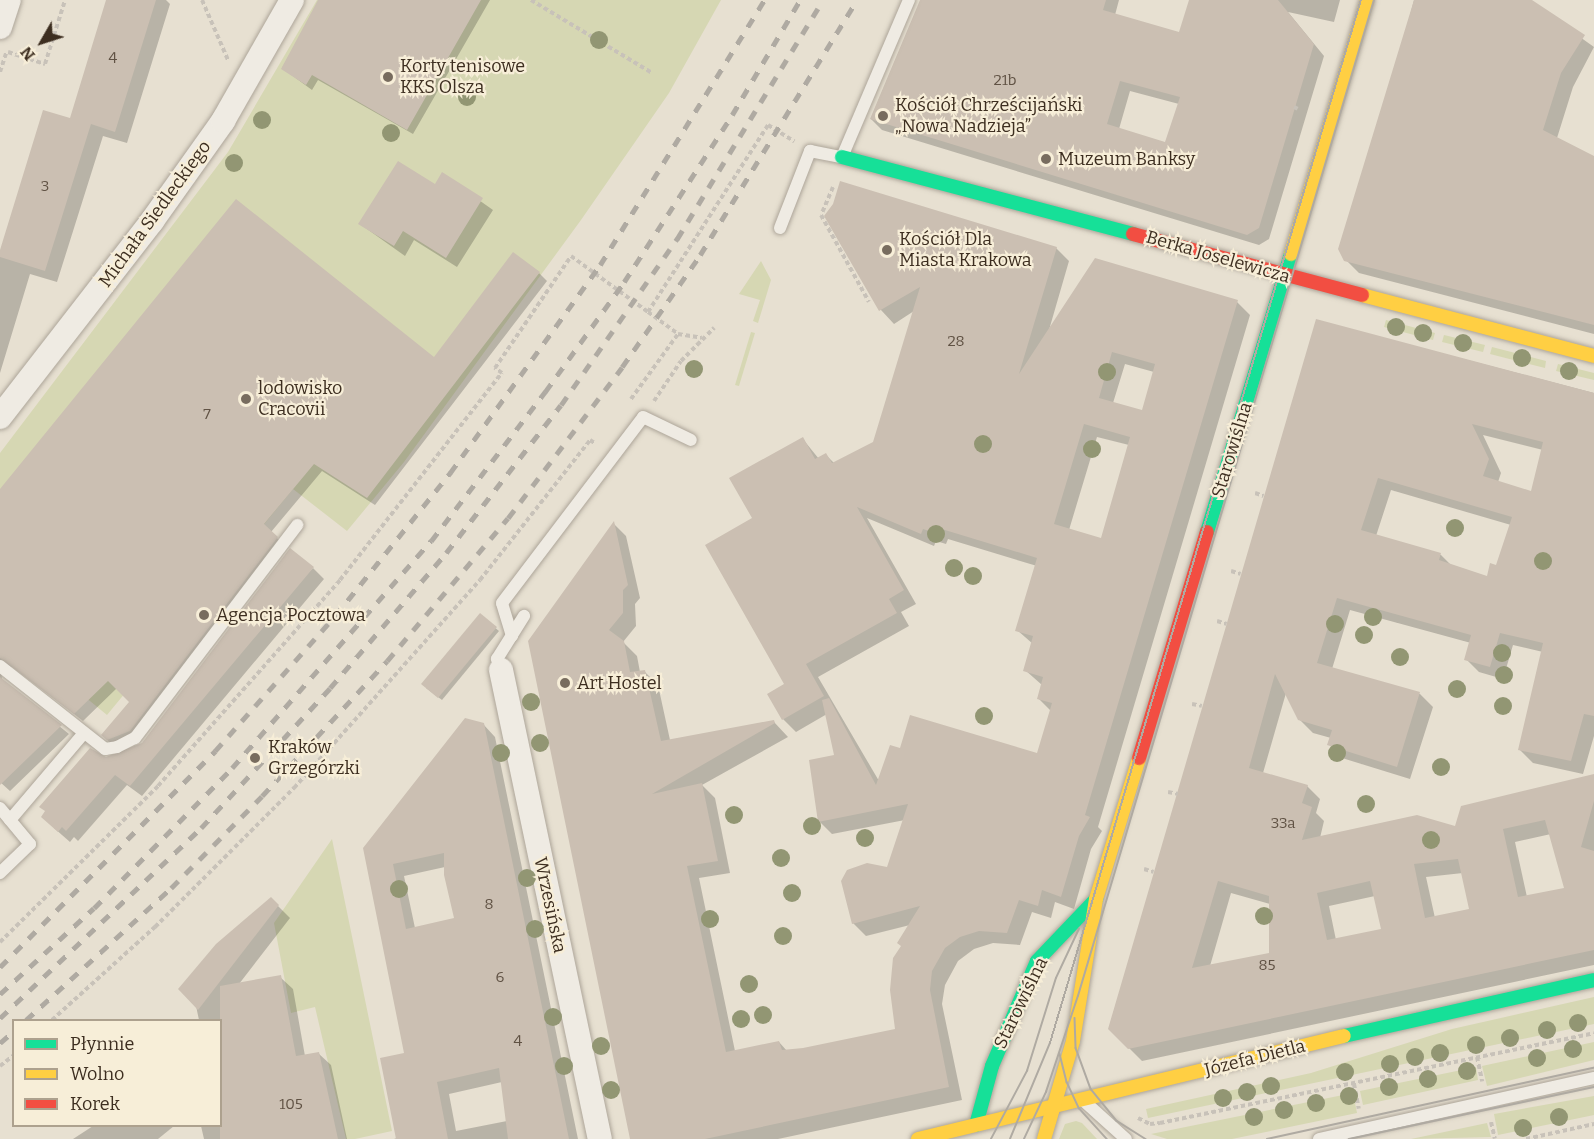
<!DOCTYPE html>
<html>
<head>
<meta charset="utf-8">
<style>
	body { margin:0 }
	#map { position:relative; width:1594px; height:1139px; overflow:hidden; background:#e7e0d1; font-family:Bitter,serif }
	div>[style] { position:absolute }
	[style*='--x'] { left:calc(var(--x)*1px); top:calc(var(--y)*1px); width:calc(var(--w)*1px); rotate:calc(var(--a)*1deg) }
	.green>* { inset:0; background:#d6d7b3 }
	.shadow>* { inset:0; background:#0003 }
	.building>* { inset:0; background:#cbbfb2 }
	.path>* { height:4px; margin-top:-2px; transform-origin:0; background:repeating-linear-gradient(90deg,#c8c2b9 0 4.5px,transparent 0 7.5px) }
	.roads { filter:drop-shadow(0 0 2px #ada599) drop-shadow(0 0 2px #ada599) }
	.lane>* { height:12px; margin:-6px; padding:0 6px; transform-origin:6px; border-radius:6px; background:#efebe3 }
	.street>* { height:24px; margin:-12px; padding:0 12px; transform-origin:12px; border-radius:12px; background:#efebe3 }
	.fast>* { height:14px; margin:-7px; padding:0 7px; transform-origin:7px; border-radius:7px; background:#16e098 }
	.slow>* { height:14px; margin:-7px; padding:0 7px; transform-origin:7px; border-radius:7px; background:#ffcf43 }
	.jam>* { height:14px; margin:-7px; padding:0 7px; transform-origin:7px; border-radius:7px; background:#f24e42 }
	.tram>* { height:1.5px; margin:-0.75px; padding:0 0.75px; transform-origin:0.75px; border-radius:0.75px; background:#afaaa2 }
	.rail>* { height:4.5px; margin-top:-2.25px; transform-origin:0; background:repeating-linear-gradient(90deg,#afaaa2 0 10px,transparent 0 20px) }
	.trees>* { width:18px; height:18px; margin:-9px; border-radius:50%; background:#929673 }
	.dots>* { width:16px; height:16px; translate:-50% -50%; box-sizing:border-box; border:3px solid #f7eed8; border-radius:50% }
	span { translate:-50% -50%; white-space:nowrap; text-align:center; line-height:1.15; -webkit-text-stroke:4.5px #f7eed8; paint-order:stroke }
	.number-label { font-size:15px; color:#605244 }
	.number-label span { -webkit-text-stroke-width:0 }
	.poi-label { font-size:18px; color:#3d2e20 }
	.left { translate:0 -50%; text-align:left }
	.street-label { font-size:18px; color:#3d2e20 }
	.legend { position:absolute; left:12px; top:1019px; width:210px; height:108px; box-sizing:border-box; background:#f7eed8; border:2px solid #ada18e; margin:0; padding:8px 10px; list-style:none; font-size:18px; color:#3d2e20 }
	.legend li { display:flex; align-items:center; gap:12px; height:30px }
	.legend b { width:30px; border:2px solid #ada18e }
	.north { position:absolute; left:12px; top:12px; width:60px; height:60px; -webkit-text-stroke:4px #f7eed8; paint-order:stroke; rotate:231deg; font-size:16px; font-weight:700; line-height:24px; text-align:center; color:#3d2e20 }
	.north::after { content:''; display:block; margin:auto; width:21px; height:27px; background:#3d2e20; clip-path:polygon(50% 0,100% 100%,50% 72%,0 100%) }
</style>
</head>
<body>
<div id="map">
	<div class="green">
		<div style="clip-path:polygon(317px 0,721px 0,669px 93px,581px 220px,404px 462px,347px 531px,293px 489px,107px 715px,0 627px,0 453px,228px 152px)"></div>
		<div style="clip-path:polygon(761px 261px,771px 280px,758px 323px,753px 321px,760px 300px,739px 294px)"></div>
		<div style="clip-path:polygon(1386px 320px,1435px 333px,1433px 340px,1384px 327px)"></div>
		<div style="clip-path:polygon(751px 332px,755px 333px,739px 386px,735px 385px)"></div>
		<div style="clip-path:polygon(1444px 335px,1485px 345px,1483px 352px,1442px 342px)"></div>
		<div style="clip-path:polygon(1492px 347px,1546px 361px,1545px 368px,1490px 354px)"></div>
		<div style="clip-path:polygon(1558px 364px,1594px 373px,1594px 380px,1556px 371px)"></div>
		<div style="clip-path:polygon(332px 839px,392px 1131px,355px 1139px,346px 1139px,315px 1007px,291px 1013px,274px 923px)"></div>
		<div style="clip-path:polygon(1594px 997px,1594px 1024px,1148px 1118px,1146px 1109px,1311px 1073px,1452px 1029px)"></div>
		<div style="clip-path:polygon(1594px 1042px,1594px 1060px,1487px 1086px,1482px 1066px)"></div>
		<div style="clip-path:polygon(1476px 1067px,1478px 1080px,1363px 1105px,1360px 1091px)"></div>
		<div style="clip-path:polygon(1353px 1093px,1357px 1113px,1232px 1139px,1167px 1139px,1151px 1134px)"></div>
		<div style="clip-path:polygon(1594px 1096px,1594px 1115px,1498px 1135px,1494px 1114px)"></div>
		<div style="clip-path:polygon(1076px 1121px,1082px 1123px,1097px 1139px,1059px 1139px,1065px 1124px)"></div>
		<div style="clip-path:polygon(1487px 1123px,1491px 1137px,1411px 1139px)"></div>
	</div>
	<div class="shadow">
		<div style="clip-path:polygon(108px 0,166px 0,170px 4px,127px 143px,103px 136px,57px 282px,30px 274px,0 373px,0 255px,71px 120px)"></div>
		<div style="clip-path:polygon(321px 0,490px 0,413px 134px,318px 80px,312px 90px,282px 68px)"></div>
		<div style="clip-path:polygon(evenodd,923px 0,1119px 0,1115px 15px,1180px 34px,1190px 0,1340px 0,1334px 22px,1288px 12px,1324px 56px,1269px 239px,1259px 245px,882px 130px,871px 119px,923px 0,1130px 91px,1179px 104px,1166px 143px,1119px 129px,1130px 91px)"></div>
		<div style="clip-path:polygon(1414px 0,1528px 0,1594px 47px,1573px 87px,1557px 138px,1594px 158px,1594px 334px,1359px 273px,1346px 260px)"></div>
		<div style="clip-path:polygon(442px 174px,493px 210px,457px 267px,414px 240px,405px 256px,360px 224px,435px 186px)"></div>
		<div style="clip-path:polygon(evenodd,826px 216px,1056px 248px,1069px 261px,1049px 330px,1237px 302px,1250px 315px,1098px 827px,1102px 831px,1091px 849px,1074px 909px,1055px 902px,1051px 918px,1032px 912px,1020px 945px,993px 943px,974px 949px,958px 961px,945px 985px,942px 1004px,962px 1100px,778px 1139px,631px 1139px,530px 641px,614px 524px,626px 536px,640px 598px,635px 604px,636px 626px,623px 642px,637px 656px,640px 672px,645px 672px,658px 685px,670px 740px,774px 722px,788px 737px,702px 785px,715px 798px,730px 873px,699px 878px,735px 1051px,779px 1042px,787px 1051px,803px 1049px,897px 1030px,903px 946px,910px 925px,866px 936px,853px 923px,888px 869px,905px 820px,832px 834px,819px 821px,836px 756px,827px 714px,796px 732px,783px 719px,786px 685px,754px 519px,802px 438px,819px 459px,826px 455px,834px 463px,875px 443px,914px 311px,894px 324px,881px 310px,826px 216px,1125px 364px,1154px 372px,1143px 412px,1113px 403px,1125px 364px,826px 216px,1097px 437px,1129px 445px,1102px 540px,1069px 530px,1097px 437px,826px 216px,867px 518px,934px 546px,936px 541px,946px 544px,948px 539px,1037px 566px,1017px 630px,1033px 644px,1025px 670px,1042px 685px,1038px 698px,1051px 711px,1038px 755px,901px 750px,879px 781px,818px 677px,909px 626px,901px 612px,916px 604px,867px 518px)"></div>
		<div style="clip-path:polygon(539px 273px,547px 281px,375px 505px,322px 471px,271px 532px,285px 546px,137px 739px,110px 743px,103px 735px,131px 702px,117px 688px,83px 721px,14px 667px,1px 668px,2px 680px,69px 734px,10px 791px,0 782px,0 493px,435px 359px)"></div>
		<div style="clip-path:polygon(evenodd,1317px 321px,1594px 393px,1594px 736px,1583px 774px,1533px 763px,1520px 750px,1543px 652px,1513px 645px,1503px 679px,1479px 672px,1466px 659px,1471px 643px,1350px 610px,1332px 669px,1420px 694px,1433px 707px,1410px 779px,1342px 758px,1329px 744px,1331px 738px,1313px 733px,1299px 719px,1286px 693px,1263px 773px,1307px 786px,1320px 799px,1316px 813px,1324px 821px,1320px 838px,1455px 828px,1594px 776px,1594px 965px,1142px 1061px,1109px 1028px,1317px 321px,1483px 435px,1543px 450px,1532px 493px,1498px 482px,1501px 473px,1483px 435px,1317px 321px,1391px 490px,1511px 525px,1497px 567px,1488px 578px,1451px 565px,1441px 555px,1376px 536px,1391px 490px,1317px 321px,1551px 834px,1566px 889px,1527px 897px,1515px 842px,1551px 834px,1317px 321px,1463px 873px,1471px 910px,1435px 918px,1426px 877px,1463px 873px,1317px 321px,1231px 893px,1270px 904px,1270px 954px,1210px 966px,1231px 893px,1317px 321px,1375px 896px,1383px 930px,1336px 940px,1329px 906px,1375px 896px)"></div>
		<div style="clip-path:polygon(313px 568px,324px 579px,142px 796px,127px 785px,78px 841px,74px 837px,70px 842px,54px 828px,106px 759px,142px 745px)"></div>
		<div style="clip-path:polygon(480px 615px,499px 631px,442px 700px,426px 688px)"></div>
		<div style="clip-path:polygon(evenodd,483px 724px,495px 737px,578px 1139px,394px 1139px,397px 1138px,405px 1054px,365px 848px,483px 724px,445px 867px,456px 919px,415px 928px,404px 876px,445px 867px,483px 724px,502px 1082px,507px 1121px,456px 1131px,449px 1094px,502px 1082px)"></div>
		<div style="clip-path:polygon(271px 899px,290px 918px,239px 984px,280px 977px,293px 989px,305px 1056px,318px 1053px,331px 1065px,347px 1139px,204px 1139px,201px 1126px,220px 1126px,220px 1020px,199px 1020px,196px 1006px)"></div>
		<div style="clip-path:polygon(93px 1126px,174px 1126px,158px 1139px,73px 1139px)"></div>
	</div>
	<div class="building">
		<div style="clip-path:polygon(106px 0,156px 0,115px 132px,91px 124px,45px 271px,0 257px,0 250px,43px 110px,70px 118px)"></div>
		<div style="clip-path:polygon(318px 0,481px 0,407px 130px,312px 75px,306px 85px,281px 69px)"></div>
		<div style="clip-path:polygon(evenodd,920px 0,1106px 0,1103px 10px,1179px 32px,1189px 0,1278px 0,1314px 44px,1259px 228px,1247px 235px,870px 119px,920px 0,1120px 81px,1180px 97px,1165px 142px,1107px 124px,1120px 81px)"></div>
		<div style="clip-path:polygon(1414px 0,1532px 0,1585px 35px,1561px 73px,1543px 130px,1594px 156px,1594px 325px,1344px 261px,1338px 249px)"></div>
		<div style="clip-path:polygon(398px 161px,435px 184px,442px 172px,483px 198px,446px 258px,403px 231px,394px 246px,358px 224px)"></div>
		<div style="clip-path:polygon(evenodd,840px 181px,1057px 247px,1019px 374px,1095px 258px,1238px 300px,1085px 815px,1090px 817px,1079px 836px,1061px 897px,1042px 890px,1038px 906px,1019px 900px,1007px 933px,979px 931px,960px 937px,945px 948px,932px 971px,930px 990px,949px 1087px,705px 1139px,630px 1139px,528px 641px,614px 521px,628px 585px,623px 590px,623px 613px,609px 630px,624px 641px,630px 672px,645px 670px,661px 741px,774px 720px,775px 723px,652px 794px,702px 783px,718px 861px,687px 866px,726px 1052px,779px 1041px,782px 1050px,803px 1048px,895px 1029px,890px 990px,893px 958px,901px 946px,897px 943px,920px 906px,852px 924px,841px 881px,847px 870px,867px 863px,887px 867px,908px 804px,818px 822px,809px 760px,834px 755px,822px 700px,829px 698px,876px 785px,890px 745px,900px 748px,910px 715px,1037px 753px,1052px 703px,1037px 699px,1043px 677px,1023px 671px,1033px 636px,1015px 631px,1037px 558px,935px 527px,932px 532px,923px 529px,921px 534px,857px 507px,904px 590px,889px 599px,897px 613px,806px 664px,824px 696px,782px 720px,767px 694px,784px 684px,705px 545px,752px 518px,729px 478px,803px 437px,815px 459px,826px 453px,832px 463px,873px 442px,920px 287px,879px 311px,824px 216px,833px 204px,840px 181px,1112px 352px,1155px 364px,1142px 410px,1099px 398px,1112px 352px,840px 181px,1084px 424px,1130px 437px,1101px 538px,1054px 524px,1084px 424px)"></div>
		<div style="clip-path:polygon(236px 199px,434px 357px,513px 252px,540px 272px,367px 498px,314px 464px,264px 524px,278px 537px,130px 731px,107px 740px,101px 735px,129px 702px,108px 681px,74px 714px,0 658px,0 489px)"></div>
		<div style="clip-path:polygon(evenodd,1316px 319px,1594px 393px,1594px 716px,1584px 714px,1571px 761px,1518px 750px,1543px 643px,1500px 633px,1490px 667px,1464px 660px,1471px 635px,1337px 598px,1317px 663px,1420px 692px,1397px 767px,1327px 745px,1332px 730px,1298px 720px,1275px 674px,1249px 768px,1308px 785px,1302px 803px,1312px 807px,1302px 840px,1417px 815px,1455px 826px,1461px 806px,1594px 774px,1594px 801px,1581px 847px,1594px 851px,1594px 950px,1128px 1049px,1108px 1029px,1316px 319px,1472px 424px,1543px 442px,1531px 491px,1483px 476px,1489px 459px,1472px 424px,1316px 319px,1378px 478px,1512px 517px,1496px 565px,1490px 563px,1487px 576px,1439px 560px,1441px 553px,1361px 530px,1378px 478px,1316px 319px,1545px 820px,1564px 888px,1518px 897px,1503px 829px,1545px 820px,1316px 319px,1458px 859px,1469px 909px,1425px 918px,1414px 864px,1458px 859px,1316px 319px,1218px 881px,1269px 896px,1269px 953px,1192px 968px,1218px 881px,1316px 319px,1370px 881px,1381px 929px,1327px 940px,1317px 893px,1370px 881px)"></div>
		<div style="clip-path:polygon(290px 548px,314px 567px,130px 786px,115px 775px,66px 831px,62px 827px,58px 832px,41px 817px,45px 811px,39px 807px,90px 748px,106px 757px,142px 743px)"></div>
		<div style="clip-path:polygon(480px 613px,497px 627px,438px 698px,421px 684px)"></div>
		<div style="clip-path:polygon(0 677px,62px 725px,0 785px)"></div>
		<div style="clip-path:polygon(evenodd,465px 718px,484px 723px,569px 1139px,508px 1139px,499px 1068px,437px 1082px,448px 1139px,396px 1139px,380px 1058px,404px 1053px,363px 848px,465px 718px,444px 853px,444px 875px,454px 918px,406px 929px,393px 864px,444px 853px)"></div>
		<div style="clip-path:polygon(271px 897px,279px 905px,198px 1010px,178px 989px,216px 944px)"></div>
		<div style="clip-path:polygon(281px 975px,296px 1056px,319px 1052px,338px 1139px,220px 1139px,220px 986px)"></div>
	</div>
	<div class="path">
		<div style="--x:202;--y:0;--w:65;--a:66.6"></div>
		<div style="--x:531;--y:0;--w:141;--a:31.1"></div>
		<div style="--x:8;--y:52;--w:39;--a:18"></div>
		<div style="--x:45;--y:64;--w:67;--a:-72.6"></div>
		<div style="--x:0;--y:72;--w:20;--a:-72"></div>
		<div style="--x:1294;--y:107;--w:4;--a:27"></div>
		<div style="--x:833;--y:187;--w:30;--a:113"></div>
		<div style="--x:821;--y:215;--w:99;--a:61.1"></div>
		<div style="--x:648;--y:312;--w:37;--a:36"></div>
		<div style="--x:678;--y:334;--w:24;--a:9"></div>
		<div style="--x:631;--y:399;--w:80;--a:-54.1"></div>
		<div style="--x:654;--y:401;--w:48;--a:-56"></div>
		<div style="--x:681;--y:361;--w:47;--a:-45"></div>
		<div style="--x:1255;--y:493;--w:9;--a:18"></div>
		<div style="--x:1231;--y:571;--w:10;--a:17"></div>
		<div style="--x:1217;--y:621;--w:10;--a:17"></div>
		<div style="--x:1192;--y:704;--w:10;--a:11"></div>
		<div style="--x:1168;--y:792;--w:10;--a:11"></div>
		<div style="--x:1144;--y:869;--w:10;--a:17"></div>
		<div style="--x:0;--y:942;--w:222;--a:-44.6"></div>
		<div style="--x:158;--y:786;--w:275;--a:-48.5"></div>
		<div style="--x:340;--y:580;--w:263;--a:-52"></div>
		<div style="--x:502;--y:373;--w:9;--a:-144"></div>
		<div style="--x:495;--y:368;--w:135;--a:-55.8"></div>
		<div style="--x:571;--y:256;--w:95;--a:36"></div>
		<div style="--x:648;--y:312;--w:222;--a:-57.3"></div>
		<div style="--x:768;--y:125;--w:31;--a:32"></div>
		<div style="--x:52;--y:1020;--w:139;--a:-42.1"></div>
		<div style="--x:155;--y:927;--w:197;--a:-45"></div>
		<div style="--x:294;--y:788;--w:279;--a:-48.2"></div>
		<div style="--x:480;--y:580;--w:178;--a:-51.8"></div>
		<div style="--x:590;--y:440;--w:7;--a:34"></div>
		<div style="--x:1477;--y:1057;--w:25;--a:78"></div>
		<div style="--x:0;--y:1066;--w:18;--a:-38"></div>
		<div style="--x:1354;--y:1084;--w:25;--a:79"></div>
		<div style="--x:1138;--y:1118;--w:13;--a:27"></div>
		<div style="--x:1150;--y:1124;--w:10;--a:-6"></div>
		<div style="--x:1160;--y:1123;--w:443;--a:-11.7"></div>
		<div style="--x:1491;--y:1122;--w:17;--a:77"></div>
		<div style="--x:1526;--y:1139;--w:70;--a:-12.4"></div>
	</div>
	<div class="roads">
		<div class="lane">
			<div style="--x:780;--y:228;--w:83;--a:-68.7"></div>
			<div style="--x:810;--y:151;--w:33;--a:11"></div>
			<div style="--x:842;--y:157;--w:171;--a:-66.9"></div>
			<div style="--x:512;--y:636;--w:34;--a:-107"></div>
			<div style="--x:502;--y:603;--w:233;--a:-52.8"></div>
			<div style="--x:643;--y:417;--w:53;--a:25.6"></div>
			<div style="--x:0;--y:666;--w:134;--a:38.3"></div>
			<div style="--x:105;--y:749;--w:12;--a:-9"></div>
			<div style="--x:117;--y:747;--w:20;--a:-27"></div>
			<div style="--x:135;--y:738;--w:268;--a:-52.7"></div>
			<div style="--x:501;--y:670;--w:12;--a:-110"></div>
			<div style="--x:497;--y:659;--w:51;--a:-57.9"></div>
			<div style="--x:0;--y:808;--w:47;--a:50.2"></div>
			<div style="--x:30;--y:844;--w:42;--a:136"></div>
			<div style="--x:10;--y:820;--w:114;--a:-49.6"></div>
			<div style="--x:1085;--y:1102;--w:55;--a:42.1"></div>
			<div style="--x:1319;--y:1139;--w:282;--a:-12.5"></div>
		</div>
		<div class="street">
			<div style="--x:0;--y:27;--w:28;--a:-72"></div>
			<div style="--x:0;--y:417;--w:248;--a:-52.2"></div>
			<div style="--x:152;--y:221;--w:123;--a:-54.6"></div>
			<div style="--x:223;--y:121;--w:139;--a:-60.3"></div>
			<div style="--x:501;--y:670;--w:479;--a:78.1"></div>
		</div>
		<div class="fast">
			<div style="--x:842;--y:157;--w:301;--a:14.8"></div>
			<div style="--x:1207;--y:532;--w:290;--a:-73.2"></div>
			<div style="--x:1344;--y:1036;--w:256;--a:-12.6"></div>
			<div style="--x:976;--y:1125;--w:61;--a:-74.8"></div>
			<div style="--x:992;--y:1066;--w:114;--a:-66.8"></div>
			<div style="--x:1037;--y:961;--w:86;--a:-46.4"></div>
		</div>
		<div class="slow">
			<div style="--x:1291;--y:254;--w:265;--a:-73.3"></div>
			<div style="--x:1362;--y:295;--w:240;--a:14.7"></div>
			<div style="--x:918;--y:1139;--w:438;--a:-13.6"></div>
			<div style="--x:1044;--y:1139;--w:102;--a:-73.5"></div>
			<div style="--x:1073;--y:1041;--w:144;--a:-80.8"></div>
			<div style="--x:1096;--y:899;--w:147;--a:-73"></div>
		</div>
		<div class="jam">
			<div style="--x:1133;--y:234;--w:237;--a:14.9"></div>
			<div style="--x:1139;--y:758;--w:236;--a:-73.3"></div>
		</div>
	</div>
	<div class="tram">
		<div style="--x:1075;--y:1018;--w:30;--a:88"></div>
		<div style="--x:1076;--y:1048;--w:44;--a:69.9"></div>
		<div style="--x:1091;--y:1089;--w:41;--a:50.9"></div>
		<div style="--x:1117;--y:1121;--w:34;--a:32"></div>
		<div style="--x:1060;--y:1054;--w:29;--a:76"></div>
		<div style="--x:1067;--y:1082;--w:29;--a:65"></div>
		<div style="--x:1079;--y:1108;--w:42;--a:47.9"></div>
		<div style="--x:991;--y:1139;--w:77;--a:-62.1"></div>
		<div style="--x:1027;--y:1071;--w:97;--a:-72.7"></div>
		<div style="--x:1056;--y:978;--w:54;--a:-64.9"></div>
		<div style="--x:1010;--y:1139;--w:104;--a:-67.4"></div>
		<div style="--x:1050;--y:1043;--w:1088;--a:-73.4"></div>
		<div style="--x:1024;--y:1139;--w:52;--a:-64.9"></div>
		<div style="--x:1046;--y:1092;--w:101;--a:-71.6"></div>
		<div style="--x:1078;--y:996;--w:1039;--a:-73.45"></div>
		<div style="--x:1267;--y:1139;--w:335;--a:-12.3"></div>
		<div style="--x:1349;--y:1139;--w:250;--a:-12"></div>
	</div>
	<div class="rail">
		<div style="--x:0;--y:967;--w:305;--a:-45.1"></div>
		<div style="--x:215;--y:751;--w:181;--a:-48.4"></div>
		<div style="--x:335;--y:616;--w:184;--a:-51.2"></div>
		<div style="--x:450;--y:473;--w:256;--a:-54.2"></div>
		<div style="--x:600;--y:265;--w:312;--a:-58.2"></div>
		<div style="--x:0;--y:994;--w:127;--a:-42.5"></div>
		<div style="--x:94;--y:908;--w:197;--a:-45.4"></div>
		<div style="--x:232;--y:768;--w:302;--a:-48.8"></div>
		<div style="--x:431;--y:541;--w:188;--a:-52.6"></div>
		<div style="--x:545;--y:392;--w:135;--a:-54.3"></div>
		<div style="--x:624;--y:282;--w:199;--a:-57.1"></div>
		<div style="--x:732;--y:115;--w:134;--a:-59.4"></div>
		<div style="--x:0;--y:1018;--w:277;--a:-43.4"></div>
		<div style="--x:201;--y:828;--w:190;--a:-47.3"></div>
		<div style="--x:330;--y:688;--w:178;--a:-49.3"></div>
		<div style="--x:446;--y:553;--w:187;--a:-52.2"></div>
		<div style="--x:561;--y:405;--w:203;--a:-55.1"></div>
		<div style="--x:677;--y:239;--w:280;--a:-58.6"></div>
		<div style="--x:26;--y:1020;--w:196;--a:-42.3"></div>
		<div style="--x:171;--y:888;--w:129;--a:-45.3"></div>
		<div style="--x:262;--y:796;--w:184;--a:-47.2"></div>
		<div style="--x:387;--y:661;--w:187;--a:-49.8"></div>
		<div style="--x:508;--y:518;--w:189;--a:-52.9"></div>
		<div style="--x:622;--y:367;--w:136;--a:-55.1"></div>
		<div style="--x:700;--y:255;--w:299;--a:-58.4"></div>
		<div style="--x:0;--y:1043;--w:18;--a:-41"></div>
	</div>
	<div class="trees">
		<div style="left:599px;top:40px"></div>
		<div style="left:467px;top:97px"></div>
		<div style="left:262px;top:120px"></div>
		<div style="left:391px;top:133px"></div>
		<div style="left:234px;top:163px"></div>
		<div style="left:1396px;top:327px"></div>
		<div style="left:1423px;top:333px"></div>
		<div style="left:1463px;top:343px"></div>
		<div style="left:1522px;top:358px"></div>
		<div style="left:694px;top:369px"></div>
		<div style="left:1569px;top:371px"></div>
		<div style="left:1107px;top:372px"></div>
		<div style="left:983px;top:444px"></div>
		<div style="left:1092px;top:449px"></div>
		<div style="left:1455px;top:528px"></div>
		<div style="left:936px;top:534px"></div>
		<div style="left:1543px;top:561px"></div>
		<div style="left:954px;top:568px"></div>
		<div style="left:973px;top:576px"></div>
		<div style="left:1373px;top:617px"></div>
		<div style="left:1335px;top:624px"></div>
		<div style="left:1364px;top:635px"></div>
		<div style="left:1502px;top:653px"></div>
		<div style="left:1400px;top:657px"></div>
		<div style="left:1504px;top:675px"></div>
		<div style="left:1457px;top:689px"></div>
		<div style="left:531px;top:702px"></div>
		<div style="left:1503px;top:706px"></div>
		<div style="left:984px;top:716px"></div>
		<div style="left:540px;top:743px"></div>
		<div style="left:501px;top:753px"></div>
		<div style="left:1337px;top:753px"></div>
		<div style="left:1441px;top:767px"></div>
		<div style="left:1366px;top:804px"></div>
		<div style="left:734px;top:815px"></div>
		<div style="left:812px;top:826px"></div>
		<div style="left:865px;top:838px"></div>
		<div style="left:1431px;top:840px"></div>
		<div style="left:781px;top:858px"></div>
		<div style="left:527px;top:878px"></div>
		<div style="left:399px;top:889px"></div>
		<div style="left:792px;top:893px"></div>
		<div style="left:1264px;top:916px"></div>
		<div style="left:710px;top:919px"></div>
		<div style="left:535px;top:929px"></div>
		<div style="left:783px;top:936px"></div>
		<div style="left:749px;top:984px"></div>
		<div style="left:763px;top:1015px"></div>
		<div style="left:553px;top:1017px"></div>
		<div style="left:741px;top:1019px"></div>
		<div style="left:1578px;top:1023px"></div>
		<div style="left:1547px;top:1030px"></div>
		<div style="left:1510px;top:1038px"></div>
		<div style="left:1476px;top:1045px"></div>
		<div style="left:601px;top:1046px"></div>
		<div style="left:1573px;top:1049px"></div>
		<div style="left:1440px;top:1053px"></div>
		<div style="left:1415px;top:1057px"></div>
		<div style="left:1537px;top:1058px"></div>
		<div style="left:1390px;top:1064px"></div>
		<div style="left:564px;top:1066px"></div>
		<div style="left:1467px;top:1071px"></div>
		<div style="left:1345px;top:1072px"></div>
		<div style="left:1428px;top:1079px"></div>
		<div style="left:1271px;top:1086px"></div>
		<div style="left:1389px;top:1087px"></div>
		<div style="left:611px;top:1090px"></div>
		<div style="left:1247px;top:1092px"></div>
		<div style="left:1349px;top:1096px"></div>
		<div style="left:1223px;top:1098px"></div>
		<div style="left:1316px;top:1103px"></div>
		<div style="left:1284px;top:1110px"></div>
		<div style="left:1254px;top:1117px"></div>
		<div style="left:1559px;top:1117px"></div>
		<div style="left:1523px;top:1128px"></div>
	</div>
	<div class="dots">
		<div style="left:388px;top:77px;background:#786c5e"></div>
		<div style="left:883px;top:116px;background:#786c5e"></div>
		<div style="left:1046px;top:159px;background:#786c5e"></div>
		<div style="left:887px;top:250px;background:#786c5e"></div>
		<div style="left:246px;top:399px;background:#786c5e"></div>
		<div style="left:204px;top:615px;background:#786c5e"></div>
		<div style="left:565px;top:683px;background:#786c5e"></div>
		<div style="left:255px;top:758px;background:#786c5e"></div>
	</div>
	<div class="number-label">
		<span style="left:113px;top:59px">4</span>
		<span style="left:1005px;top:81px">21b</span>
		<span style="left:45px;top:187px">3</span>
		<span style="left:956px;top:342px">28</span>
		<span style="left:207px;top:415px">7</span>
		<span style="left:1283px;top:824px">33a</span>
		<span style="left:489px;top:905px">8</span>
		<span style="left:1267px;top:966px">85</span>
		<span style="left:500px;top:978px">6</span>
		<span style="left:518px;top:1042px">4</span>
		<span style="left:291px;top:1105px">105</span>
	</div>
	<div class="poi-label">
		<span class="left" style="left:400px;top:77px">Korty tenisowe<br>KKS Olsza</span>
		<span class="left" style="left:895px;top:116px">Kościół Chrześcijański<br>„Nowa Nadzieja”</span>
		<span class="left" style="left:1058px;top:159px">Muzeum Banksy</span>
		<span class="left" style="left:899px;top:250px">Kościół Dla<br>Miasta Krakowa</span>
		<span class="left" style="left:258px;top:399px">lodowisko<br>Cracovii</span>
		<span class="left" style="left:216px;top:615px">Agencja Pocztowa</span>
		<span class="left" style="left:577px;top:683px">Art Hostel</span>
		<span class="left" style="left:268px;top:758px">Kraków<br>Grzegórzki</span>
	</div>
	<div class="street-label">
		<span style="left:155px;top:214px;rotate:-54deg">Michała Siedleckiego</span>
		<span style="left:1218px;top:257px;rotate:16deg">Berka Joselewicza</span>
		<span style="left:1232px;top:450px;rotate:-73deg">Starowiślna</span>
		<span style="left:550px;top:905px;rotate:78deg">Wrzesińska</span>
		<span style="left:1021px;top:1003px;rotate:-64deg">Starowiślna</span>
		<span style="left:1255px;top:1058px;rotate:-14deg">Józefa Dietla</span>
	</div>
	<ul class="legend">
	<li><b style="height:8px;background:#16e098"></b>Płynnie</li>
	<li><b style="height:8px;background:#ffcf43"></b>Wolno</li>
	<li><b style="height:8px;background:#f24e42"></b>Korek</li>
	</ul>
	<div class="north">N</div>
</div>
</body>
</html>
